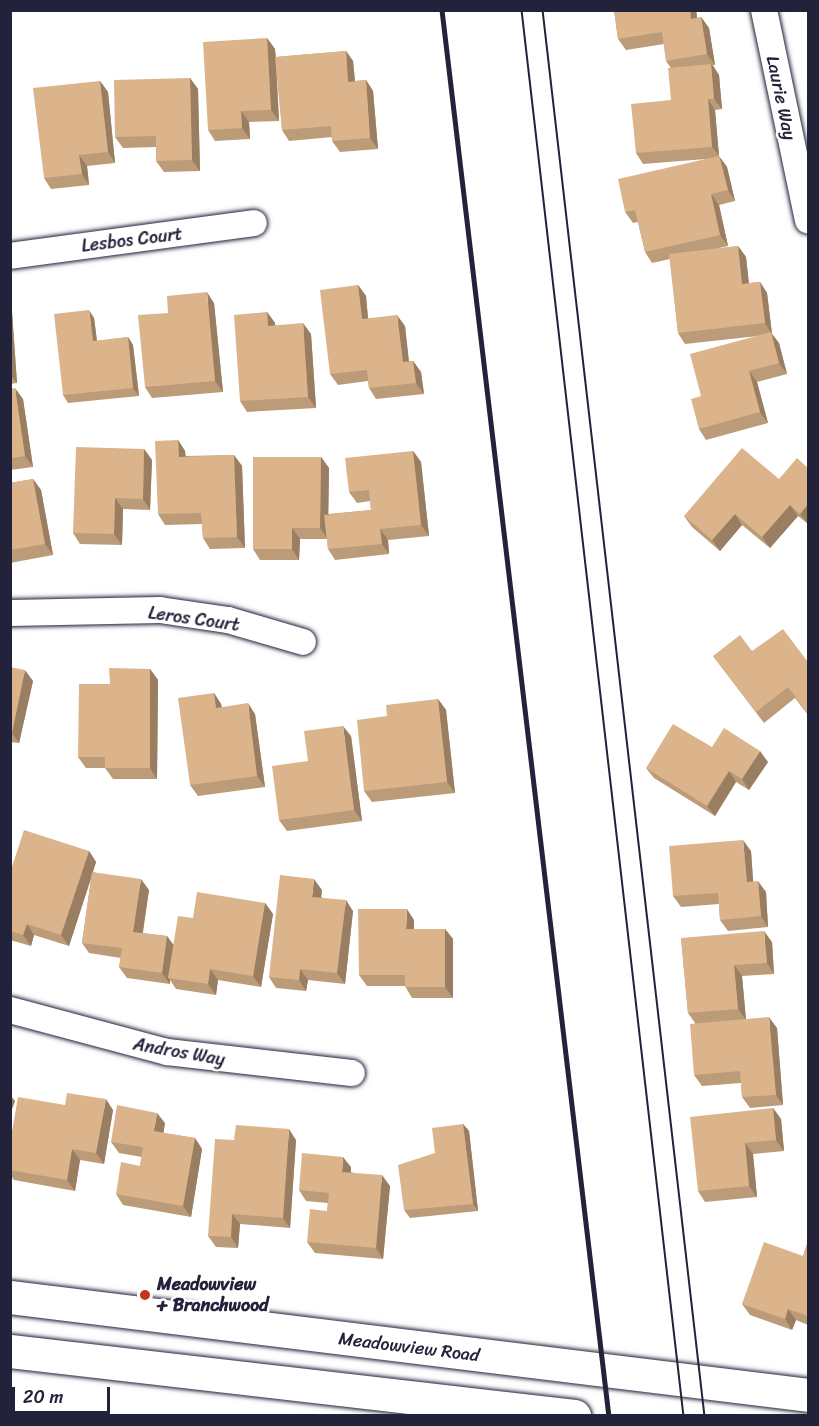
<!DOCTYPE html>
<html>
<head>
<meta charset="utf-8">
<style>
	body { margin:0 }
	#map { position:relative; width:819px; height:1426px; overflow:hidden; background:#fff; font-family:Sriracha,sans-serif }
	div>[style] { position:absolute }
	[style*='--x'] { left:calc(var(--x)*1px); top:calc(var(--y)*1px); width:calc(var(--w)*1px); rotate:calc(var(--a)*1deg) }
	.roads { filter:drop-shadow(0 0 2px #22223b) drop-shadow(0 0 2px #22223b) }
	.street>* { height:26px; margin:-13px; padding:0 13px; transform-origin:13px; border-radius:13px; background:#fff }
	.secondary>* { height:33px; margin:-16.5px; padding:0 16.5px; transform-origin:16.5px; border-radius:16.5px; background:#fff }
	.tram>* { height:1.5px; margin:-0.75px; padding:0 0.75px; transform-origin:0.75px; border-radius:0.75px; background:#22223b }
	.rail>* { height:4.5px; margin:-2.25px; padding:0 2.25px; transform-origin:2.25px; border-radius:2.25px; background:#22223b }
	.wall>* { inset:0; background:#bc9b78 }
	.shaded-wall>* { inset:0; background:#997e62 }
	.building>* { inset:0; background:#dbb48c }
	.dots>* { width:16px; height:16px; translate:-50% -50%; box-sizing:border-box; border:3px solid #fff; border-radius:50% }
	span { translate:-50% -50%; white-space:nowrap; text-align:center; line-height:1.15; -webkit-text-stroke:5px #fff; paint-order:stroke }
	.street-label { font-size:18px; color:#22223b }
	.poi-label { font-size:18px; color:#22223b; font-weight:700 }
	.left { translate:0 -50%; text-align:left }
	.frame { position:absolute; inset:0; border:12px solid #22223b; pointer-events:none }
	.scale { position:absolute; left:12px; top:1387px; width:98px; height:27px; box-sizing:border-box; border:3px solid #22223b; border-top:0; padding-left:8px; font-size:18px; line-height:21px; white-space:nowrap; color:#22223b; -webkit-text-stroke:4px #fff; paint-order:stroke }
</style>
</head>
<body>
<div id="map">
	<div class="roads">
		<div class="street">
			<div style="--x:764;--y:10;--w:215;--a:78.2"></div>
			<div style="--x:10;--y:256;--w:246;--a:-7.7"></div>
			<div style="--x:10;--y:613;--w:150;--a:-1.1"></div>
			<div style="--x:160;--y:610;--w:69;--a:8.4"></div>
			<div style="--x:228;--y:620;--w:78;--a:16.3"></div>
			<div style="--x:10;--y:1010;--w:163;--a:15"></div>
			<div style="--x:167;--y:1052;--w:186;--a:6.5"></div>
		</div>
		<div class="secondary">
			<div style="--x:10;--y:1297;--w:804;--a:7"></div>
			<div style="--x:10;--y:1351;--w:568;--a:6.57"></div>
		</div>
	</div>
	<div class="tram">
		<div style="--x:522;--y:10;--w:1415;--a:83.43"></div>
		<div style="--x:543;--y:10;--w:1415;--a:83.43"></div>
	</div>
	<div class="rail">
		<div style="--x:442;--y:10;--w:1416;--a:83.23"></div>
	</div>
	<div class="wall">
		<div style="clip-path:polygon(614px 10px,696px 10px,697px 18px,701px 17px,709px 28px,715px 65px,713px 65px,719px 75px,722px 109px,715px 110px,719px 156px,727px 167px,735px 201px,719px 205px,728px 246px,715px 249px,738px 246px,746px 257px,749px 283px,760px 282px,767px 293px,772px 334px,779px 343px,787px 374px,757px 382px,768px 423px,706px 440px,699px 429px,701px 396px,758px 336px,685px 344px,678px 333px,670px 259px,652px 263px,645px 252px,638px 222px,633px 223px,625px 212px,706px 159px,643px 164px,636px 153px,671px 100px,671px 68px,666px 61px,664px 44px,626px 50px,618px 39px)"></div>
		<div style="clip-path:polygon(267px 38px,275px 49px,276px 57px,346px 51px,353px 61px,355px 81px,366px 80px,373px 91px,378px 149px,340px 152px,332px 141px,332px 137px,289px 141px,282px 130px,276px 59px,279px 121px,249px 122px,250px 139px,215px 141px,208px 130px)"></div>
		<div style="clip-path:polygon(190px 78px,198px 89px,200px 171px,164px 172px,156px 161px,156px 147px,123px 148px,115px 137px)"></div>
		<div style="clip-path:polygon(100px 81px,108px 92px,115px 163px,87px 166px,89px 185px,51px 189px,44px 178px)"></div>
		<div style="clip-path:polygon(358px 285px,366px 296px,368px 318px,405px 326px,409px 361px,413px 361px,421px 372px,424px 394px,376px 399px,369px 388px,368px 381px,338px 385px,330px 374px)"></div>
		<div style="clip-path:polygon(214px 303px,223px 392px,152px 398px,145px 387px,168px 313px)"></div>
		<div style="clip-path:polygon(10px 309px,12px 312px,17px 383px,10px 384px)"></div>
		<div style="clip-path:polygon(267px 312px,275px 323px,275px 325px,311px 334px,316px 408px,247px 412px,240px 401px)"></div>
		<div style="clip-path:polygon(94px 318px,97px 341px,128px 337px,133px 345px,139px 396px,68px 403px,63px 395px)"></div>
		<div style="clip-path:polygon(10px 389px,23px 399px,33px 467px,10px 470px)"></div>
		<div style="clip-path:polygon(178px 440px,185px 451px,186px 456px,234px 455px,242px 466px,245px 548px,210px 549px,203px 538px,202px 524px,165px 525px,158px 514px)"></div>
		<div style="clip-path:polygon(144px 449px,152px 460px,150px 510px,123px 509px,122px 545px,80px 544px,73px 533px)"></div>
		<div style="clip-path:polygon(413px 451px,421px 462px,429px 536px,388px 540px,389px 554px,335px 560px,328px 549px,327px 539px,300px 539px,299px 560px,260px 560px,253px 549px,321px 457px,329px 468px,328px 514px,371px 510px,370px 501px,357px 503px,349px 492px)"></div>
		<div style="clip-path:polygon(808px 468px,808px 524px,798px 516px,770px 548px,742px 525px,720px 551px,692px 527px,684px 516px)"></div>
		<div style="clip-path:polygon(33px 479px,41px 490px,53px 555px,10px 563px,10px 483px)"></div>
		<div style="clip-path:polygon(752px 651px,808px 662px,808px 715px,795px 698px,764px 723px,713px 656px)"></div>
		<div style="clip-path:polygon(10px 667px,33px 681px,19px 743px,10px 742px)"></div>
		<div style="clip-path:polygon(150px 669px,158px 680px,157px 779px,113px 779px,105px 768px,86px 768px,78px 757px,110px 684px)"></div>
		<div style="clip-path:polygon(214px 693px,221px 704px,222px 707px,255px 714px,265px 787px,198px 796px,190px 785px)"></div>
		<div style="clip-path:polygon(438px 699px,446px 710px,455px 793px,372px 802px,364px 791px,387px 716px)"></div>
		<div style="clip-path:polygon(351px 736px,362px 821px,287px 831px,279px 820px,308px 761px)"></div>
		<div style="clip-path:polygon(712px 747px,768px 762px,749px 790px,736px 782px,715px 816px,654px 778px,646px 768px)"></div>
		<div style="clip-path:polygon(89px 851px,96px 862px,93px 872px,149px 890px,143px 933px,167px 936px,173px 945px,193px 918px,265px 903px,273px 914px,261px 987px,218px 980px,216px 995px,176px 989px,170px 980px,170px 984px,127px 978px,119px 967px,121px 958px,89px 953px,82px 943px,91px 879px,69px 946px,34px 935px,31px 946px,10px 940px,10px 873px)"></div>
		<div style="clip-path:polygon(751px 851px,753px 882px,766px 892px,768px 927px,728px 931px,720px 920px,719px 904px,681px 907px,673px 896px)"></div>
		<div style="clip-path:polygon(322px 890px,321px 897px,353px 911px,345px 984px,308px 980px,306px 991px,276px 988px,269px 977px)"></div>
		<div style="clip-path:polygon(414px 920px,414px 929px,445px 929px,453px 939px,453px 998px,412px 998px,405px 986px,367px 986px,359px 975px)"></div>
		<div style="clip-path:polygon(681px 938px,772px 942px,774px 974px,742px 976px,746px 1019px,777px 1028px,783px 1105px,750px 1108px,742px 1097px,741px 1083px,702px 1086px,694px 1075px,695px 1023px,688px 1013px)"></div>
		<div style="clip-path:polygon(65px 1105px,113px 1110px,104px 1164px,80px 1160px,75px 1191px,14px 1180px,10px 1175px,10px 1143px)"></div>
		<div style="clip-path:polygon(773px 1108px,781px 1119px,784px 1151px,753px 1154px,757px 1197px,705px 1202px,698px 1191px)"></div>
		<div style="clip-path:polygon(165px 1123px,163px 1133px,195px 1138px,202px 1149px,191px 1217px,123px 1205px,116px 1194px,140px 1166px,142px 1157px,119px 1153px,111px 1142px)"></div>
		<div style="clip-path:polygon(463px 1124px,469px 1131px,478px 1211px,410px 1218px,404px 1210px,435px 1153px)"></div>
		<div style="clip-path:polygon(234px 1140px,296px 1140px,290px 1228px,240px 1224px,238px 1248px,216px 1247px,208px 1236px)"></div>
		<div style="clip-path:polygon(351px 1167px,351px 1172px,390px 1186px,383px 1259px,315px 1253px,307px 1242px,327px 1211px,328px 1203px,306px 1201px,299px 1190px)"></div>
		<div style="clip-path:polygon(808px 1241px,808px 1325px,796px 1320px,792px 1330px,750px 1315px,742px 1304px,803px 1256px)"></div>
	</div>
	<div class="shaded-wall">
		<div style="clip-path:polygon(690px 10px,696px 10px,699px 30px,691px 19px)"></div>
		<div style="clip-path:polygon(701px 17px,709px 28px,715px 65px,707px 54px)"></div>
		<div style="clip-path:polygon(267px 38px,275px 49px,279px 121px,271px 110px)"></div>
		<div style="clip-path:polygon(346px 51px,353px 61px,356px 93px,348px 82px)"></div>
		<div style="clip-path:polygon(711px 64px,719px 75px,722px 109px,714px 99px)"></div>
		<div style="clip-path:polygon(190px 78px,198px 89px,200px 171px,192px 160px)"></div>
		<div style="clip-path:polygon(366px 80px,373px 91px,378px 149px,370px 138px)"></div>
		<div style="clip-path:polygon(100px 81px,108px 92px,115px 163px,108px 152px)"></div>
		<div style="clip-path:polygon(708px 99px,715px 110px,719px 156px,727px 167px,735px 201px,728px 190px,720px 157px,712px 147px)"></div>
		<div style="clip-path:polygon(241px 111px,249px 122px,250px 139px,242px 128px)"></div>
		<div style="clip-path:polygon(79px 155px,87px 166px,89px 185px,82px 174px)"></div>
		<div style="clip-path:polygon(711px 194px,719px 205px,728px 246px,720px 235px)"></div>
		<div style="clip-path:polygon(738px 246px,746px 257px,750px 295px,742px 284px)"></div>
		<div style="clip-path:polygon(760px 282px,767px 293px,772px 334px,779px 343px,787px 374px,779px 363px,771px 333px,765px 323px)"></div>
		<div style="clip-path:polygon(358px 285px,366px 296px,369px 330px,362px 319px)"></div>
		<div style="clip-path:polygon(207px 292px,214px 303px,223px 392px,215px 381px)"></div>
		<div style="clip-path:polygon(10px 309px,12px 312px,17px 383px,10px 374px)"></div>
		<div style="clip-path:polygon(89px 310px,94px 318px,98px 349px,93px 341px)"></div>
		<div style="clip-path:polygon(267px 312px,275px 323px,276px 336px,268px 326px)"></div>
		<div style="clip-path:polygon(397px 315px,405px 326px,410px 373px,403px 362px)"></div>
		<div style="clip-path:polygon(303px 323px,311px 334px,316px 408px,308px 397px)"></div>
		<div style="clip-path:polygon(128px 337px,133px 345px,139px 396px,133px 388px)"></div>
		<div style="clip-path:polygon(413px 361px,421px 372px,424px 394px,416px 383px)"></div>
		<div style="clip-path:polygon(749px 371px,757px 382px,768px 423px,760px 412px)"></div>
		<div style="clip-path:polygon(15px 388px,23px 399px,33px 467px,25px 456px)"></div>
		<div style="clip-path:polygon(178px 440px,185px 451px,186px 468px,179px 457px)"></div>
		<div style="clip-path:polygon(144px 449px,152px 460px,150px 510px,143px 499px)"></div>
		<div style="clip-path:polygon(413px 451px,421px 462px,429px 536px,421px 525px)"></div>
		<div style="clip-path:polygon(234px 455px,242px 466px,245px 548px,237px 537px)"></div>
		<div style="clip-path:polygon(321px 457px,329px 468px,328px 539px,320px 528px)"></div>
		<div style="clip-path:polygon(33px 479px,41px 490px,53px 555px,45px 544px)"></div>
		<div style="clip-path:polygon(115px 498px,123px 509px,122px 545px,114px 534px)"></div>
		<div style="clip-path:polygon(808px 504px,808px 524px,800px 514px)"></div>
		<div style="clip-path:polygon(790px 505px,798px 516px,770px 548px,762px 537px)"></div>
		<div style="clip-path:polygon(735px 514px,742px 525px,720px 551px,712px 540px)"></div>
		<div style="clip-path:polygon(292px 528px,300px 539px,299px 560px,292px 549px)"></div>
		<div style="clip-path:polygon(380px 529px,388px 540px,389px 554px,382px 544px)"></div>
		<div style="clip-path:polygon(150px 669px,158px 680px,157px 779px,150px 768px)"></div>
		<div style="clip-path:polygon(25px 670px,33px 681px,19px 743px,12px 733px)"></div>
		<div style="clip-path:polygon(214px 693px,221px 704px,224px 719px,216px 708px)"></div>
		<div style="clip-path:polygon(438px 699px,446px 710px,455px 793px,447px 782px)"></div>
		<div style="clip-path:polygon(248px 703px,255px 714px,265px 787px,257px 776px)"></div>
		<div style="clip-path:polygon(343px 726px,351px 736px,362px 821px,354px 810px)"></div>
		<div style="clip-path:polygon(760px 751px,768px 762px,749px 790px,742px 779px)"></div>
		<div style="clip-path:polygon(729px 771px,736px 782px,715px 816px,707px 806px)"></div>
		<div style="clip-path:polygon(743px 840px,751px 851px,754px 893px,747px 882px)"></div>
		<div style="clip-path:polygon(89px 851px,96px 862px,69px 946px,61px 935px)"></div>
		<div style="clip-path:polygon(141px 879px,149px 890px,141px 942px,133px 932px)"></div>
		<div style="clip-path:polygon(314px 879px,322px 890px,320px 907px,312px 897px)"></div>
		<div style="clip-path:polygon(758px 881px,766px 892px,768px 927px,761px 916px)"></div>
		<div style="clip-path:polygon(346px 900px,353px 911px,345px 984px,337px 973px)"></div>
		<div style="clip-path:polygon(265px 903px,273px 914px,261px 987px,253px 976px)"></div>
		<div style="clip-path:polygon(407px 909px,414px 920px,414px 940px,406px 929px)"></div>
		<div style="clip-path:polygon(27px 924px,34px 935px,31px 946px,23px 935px)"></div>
		<div style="clip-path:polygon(445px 929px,453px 939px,453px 998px,445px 987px)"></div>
		<div style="clip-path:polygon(764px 931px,772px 942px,774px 974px,767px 963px)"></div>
		<div style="clip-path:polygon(167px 936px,175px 947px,168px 978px,170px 980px,170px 984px,162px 973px)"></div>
		<div style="clip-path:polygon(734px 965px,742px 976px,746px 1020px,738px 1009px)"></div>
		<div style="clip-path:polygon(210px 969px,218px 980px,216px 995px,208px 984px)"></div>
		<div style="clip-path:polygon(300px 969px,308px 980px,306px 991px,299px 980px)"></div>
		<div style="clip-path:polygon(769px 1017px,777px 1028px,783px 1105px,776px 1095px)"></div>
		<div style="clip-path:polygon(10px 1095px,15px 1101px,10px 1115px)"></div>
		<div style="clip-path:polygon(106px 1099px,113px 1110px,104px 1164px,96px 1153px)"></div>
		<div style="clip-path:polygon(773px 1108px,781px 1119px,784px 1151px,776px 1140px)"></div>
		<div style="clip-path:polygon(157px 1113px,165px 1123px,162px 1142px,154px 1131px)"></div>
		<div style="clip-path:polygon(463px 1124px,469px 1131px,478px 1211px,473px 1204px)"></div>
		<div style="clip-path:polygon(289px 1129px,296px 1140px,290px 1228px,283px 1218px)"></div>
		<div style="clip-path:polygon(195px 1138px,202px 1149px,191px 1217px,183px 1206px)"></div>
		<div style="clip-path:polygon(745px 1143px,753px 1154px,757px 1197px,749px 1186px)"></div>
		<div style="clip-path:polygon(72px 1149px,80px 1160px,75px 1191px,67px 1180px)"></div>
		<div style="clip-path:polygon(343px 1157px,351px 1167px,350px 1183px,342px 1172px)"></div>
		<div style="clip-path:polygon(382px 1175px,390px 1186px,383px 1259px,376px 1248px)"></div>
		<div style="clip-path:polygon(232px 1214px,240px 1224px,238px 1248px,231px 1237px)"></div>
		<div style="clip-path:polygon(788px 1309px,796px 1320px,792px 1330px,785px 1319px)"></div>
	</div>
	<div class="building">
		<div style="clip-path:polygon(614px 10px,690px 10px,691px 19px,701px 17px,707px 54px,666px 61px,662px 32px,618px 39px)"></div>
		<div style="clip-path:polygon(267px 38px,271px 110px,241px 111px,242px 128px,208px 130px,203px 42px)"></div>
		<div style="clip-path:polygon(346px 51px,348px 82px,366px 80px,370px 138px,332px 141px,331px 126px,282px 130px,275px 57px)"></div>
		<div style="clip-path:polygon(711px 64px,714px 99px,708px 99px,712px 147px,636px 153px,631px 104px,671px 100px,668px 68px)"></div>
		<div style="clip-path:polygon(190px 78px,192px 160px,156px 161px,156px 136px,115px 137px,114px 80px)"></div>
		<div style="clip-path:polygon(100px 81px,108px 152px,79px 155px,82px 174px,44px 178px,33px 88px)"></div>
		<div style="clip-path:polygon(719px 156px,728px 190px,711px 194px,720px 235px,645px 252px,635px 210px,625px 212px,618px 179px)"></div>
		<div style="clip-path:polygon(738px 246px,742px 284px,760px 282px,765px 323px,678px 333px,669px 254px)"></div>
		<div style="clip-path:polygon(358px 285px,362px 319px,397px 315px,403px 362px,413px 361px,416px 383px,369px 388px,367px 370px,330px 374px,320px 290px)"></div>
		<div style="clip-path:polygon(207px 292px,215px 381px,145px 387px,138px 315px,168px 313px,167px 296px)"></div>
		<div style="clip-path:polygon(89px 310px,93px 341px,128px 337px,133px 388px,63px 395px,54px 314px)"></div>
		<div style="clip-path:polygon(267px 312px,268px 326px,303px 323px,308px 397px,240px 401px,234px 315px)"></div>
		<div style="clip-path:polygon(771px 332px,779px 363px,749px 371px,760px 412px,699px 429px,691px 399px,701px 396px,690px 354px)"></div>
		<div style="clip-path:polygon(15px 388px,25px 456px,10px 458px,10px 389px)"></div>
		<div style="clip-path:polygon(178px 440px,179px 457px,234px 455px,237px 537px,203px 538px,201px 513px,158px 514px,155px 441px)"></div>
		<div style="clip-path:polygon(76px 447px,144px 449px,143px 499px,115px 498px,114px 534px,73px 533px)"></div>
		<div style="clip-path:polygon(742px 448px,779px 479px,797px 458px,808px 468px,808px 504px,800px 514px,790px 505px,762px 537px,735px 514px,712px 540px,684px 516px)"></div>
		<div style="clip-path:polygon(413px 451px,421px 525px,380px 529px,382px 544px,328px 549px,324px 515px,371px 510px,369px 490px,349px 492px,345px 458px)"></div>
		<div style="clip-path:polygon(253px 457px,321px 457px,320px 528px,292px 528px,292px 549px,253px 549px)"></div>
		<div style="clip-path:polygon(33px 479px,45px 544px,10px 550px,10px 483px)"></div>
		<div style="clip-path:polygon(783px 629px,808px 662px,808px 714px,788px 687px,756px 712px,713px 656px,740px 635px,752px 651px)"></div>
		<div style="clip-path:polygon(10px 667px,25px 670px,12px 733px,10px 732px)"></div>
		<div style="clip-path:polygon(109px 668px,150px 669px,150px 768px,105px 768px,105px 757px,78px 757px,79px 684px,110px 684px)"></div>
		<div style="clip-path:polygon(214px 693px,216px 708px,248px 703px,257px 776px,190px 785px,178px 698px)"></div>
		<div style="clip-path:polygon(438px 699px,447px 782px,364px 791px,357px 720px,387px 716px,386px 705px)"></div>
		<div style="clip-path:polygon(673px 724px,712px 747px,724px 728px,760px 751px,742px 779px,729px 771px,707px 806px,646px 768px)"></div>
		<div style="clip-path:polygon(343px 726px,354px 810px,279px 820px,272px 766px,308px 761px,304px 731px)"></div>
		<div style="clip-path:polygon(24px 830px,89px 851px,61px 935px,27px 924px,23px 935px,10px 931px,10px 873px)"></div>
		<div style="clip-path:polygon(743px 840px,747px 882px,758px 881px,761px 916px,720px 920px,718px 893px,673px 896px,669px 846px)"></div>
		<div style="clip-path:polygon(92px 872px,141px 879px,133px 932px,167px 936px,162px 973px,119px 967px,122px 948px,82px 943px)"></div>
		<div style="clip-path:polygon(280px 875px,314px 879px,312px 897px,346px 900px,337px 973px,300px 969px,299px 980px,269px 977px)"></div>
		<div style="clip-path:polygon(197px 892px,265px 903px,253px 976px,210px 969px,208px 984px,168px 978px,178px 916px,193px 918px)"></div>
		<div style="clip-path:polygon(358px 909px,407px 909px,406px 929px,445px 929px,445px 987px,405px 987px,405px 975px,359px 975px)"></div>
		<div style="clip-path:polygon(764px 931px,767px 963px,734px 965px,738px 1009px,688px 1013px,681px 938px)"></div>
		<div style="clip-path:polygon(769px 1017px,776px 1095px,742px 1097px,740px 1071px,694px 1075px,690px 1024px)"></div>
		<div style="clip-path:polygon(67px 1093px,106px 1099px,96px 1153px,72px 1149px,67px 1180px,10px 1170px,10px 1143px,18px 1097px,65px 1105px)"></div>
		<div style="clip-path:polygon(117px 1105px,157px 1113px,154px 1131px,195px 1138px,183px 1206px,116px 1194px,121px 1162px,140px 1166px,143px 1147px,111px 1142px)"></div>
		<div style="clip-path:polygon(773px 1108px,776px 1140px,745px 1143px,749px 1186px,698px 1191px,690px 1117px)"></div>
		<div style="clip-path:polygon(463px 1124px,473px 1204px,404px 1210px,398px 1165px,435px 1153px,432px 1128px)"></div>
		<div style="clip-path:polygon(236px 1125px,289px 1129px,283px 1218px,232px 1214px,231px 1237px,208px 1236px,215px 1139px,234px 1140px)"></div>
		<div style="clip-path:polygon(302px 1153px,343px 1157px,342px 1172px,382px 1175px,376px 1248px,307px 1242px,310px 1209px,327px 1211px,329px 1193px,299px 1190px)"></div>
		<div style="clip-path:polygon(808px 1241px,808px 1316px,788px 1309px,785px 1319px,742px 1304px,764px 1242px,803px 1256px)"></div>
	</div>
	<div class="dots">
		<div style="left:145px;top:1295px;background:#c8321e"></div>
	</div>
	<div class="street-label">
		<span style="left:781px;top:98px;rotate:78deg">Laurie Way</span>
		<span style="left:132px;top:240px;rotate:-7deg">Lesbos Court</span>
		<span style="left:194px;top:619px;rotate:8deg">Leros Court</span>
		<span style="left:179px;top:1052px;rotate:10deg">Andros Way</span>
		<span style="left:409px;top:1347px;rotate:7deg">Meadowview Road</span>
	</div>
	<div class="poi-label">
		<span class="left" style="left:157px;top:1295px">Meadowview<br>+ Branchwood</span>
	</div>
	<div class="frame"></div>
	<div class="scale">20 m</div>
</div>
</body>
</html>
